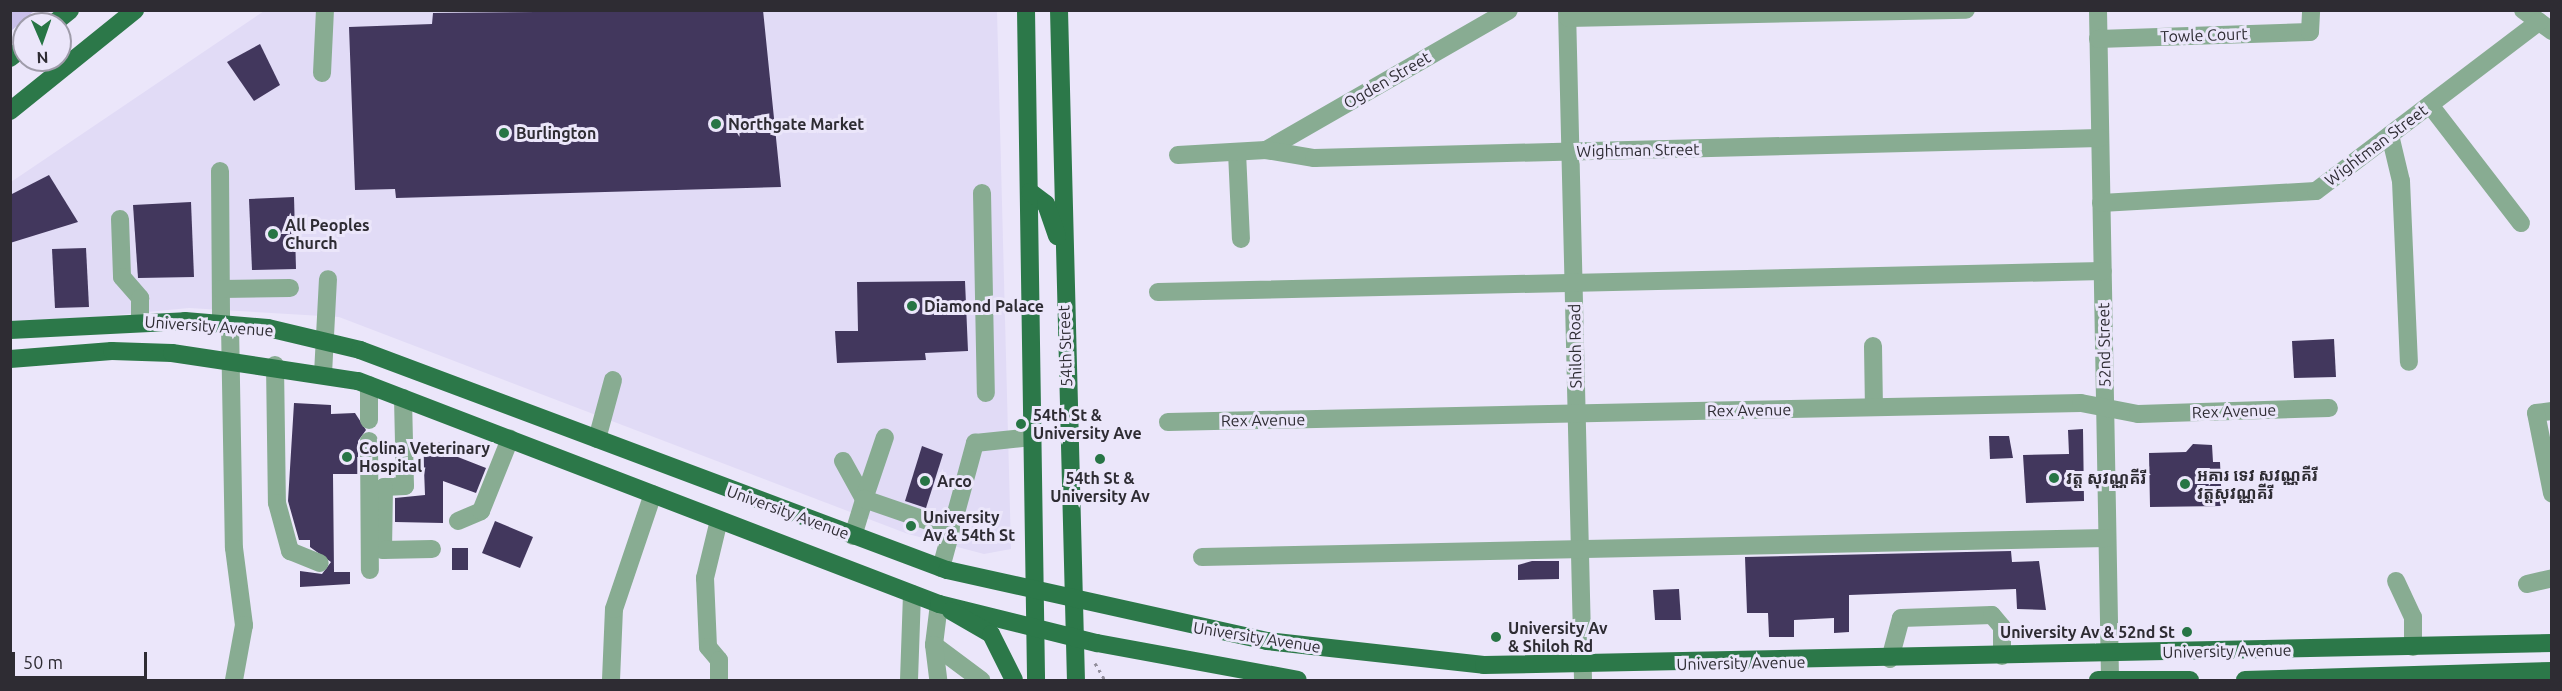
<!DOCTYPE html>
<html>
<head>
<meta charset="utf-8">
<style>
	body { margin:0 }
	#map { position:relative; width:2562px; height:691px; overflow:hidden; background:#ebe6fa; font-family:Ubuntu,"Noto Sans Khmer",sans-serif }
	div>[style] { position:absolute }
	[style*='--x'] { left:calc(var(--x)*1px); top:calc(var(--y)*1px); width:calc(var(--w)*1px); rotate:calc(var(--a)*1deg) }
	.built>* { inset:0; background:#e1dbf6 }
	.green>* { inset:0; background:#c9bfea }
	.building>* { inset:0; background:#42375d }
	.path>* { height:3px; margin-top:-1.5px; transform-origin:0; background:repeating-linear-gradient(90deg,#928e9c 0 3px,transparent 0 7.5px) }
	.minor>* { height:18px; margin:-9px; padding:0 9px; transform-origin:9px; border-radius:9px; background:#88ac92 }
	.major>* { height:18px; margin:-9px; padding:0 9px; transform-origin:9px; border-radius:9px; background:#2c7849 }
	.dots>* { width:16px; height:16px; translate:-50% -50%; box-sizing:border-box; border:3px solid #ebe6fa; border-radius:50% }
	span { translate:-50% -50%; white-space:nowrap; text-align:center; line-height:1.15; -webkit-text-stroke:6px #ebe6fa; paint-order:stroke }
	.street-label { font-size:16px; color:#2e2c33 }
	.poi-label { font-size:16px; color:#2e2c33; font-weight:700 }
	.left { translate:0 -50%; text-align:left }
	.right { translate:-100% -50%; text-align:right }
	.frame { position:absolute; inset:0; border:12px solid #2e2c33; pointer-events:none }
	.north { position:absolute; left:12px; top:12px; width:60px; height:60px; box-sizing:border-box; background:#ebe6fa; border:2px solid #9f9caa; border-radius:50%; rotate:178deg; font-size:16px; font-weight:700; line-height:24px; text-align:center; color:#2e2c33 }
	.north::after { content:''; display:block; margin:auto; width:21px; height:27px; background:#277545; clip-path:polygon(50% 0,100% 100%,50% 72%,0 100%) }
	.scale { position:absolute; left:12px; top:652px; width:135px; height:27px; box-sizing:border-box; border:3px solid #2e2c33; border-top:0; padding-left:8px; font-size:18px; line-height:21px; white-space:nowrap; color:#2e2c33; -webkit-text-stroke:4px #ebe6fa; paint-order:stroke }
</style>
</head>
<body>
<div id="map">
	<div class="built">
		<div style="clip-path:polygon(264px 11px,997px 11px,1011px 549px,984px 554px,908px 534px,339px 317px,189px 308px,11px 325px,11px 182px)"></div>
	</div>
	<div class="green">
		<div style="clip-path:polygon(11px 10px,34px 10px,34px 11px,11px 31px)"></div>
	</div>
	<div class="building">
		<div style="clip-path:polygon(763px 10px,781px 187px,396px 198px,395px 189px,355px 190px,349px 27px,432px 24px,433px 13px)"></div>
		<div style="clip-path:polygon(260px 44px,280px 85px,254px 101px,227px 62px)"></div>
		<div style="clip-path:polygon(49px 175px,78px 222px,10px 243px,10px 195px)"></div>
		<div style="clip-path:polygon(294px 197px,296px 269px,252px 270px,249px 199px)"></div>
		<div style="clip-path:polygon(191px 202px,194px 277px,138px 278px,133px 205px)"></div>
		<div style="clip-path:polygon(86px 248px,89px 307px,55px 308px,52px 249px)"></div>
		<div style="clip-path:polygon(965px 281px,968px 351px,925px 353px,926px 360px,837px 363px,835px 331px,858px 331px,857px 282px)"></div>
		<div style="clip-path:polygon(2334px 339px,2336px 377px,2294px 378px,2292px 341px)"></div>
		<div style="clip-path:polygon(294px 403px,331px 405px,331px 414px,355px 413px,366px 430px,358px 441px,358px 474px,333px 474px,334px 572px,350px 572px,350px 584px,300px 587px,300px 571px,322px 574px,331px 562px,310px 547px,310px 540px,299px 540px,288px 501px)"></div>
		<div style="clip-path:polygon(2083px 429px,2084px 501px,2026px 503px,2023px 455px,2069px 454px,2068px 430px)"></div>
		<div style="clip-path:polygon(1989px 436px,2009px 436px,2013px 458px,1990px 459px)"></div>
		<div style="clip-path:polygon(440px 442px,440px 450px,486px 468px,476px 493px,443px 481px,443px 523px,395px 522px,395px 498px,425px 495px,423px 443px)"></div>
		<div style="clip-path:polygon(2193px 444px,2212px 445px,2213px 462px,2220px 462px,2222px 506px,2150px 507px,2149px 453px,2186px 452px)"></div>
		<div style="clip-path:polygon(922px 446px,943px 454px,926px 508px,905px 501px)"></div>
		<div style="clip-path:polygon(495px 521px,533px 537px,520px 568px,482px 553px)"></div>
		<div style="clip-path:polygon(452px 548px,468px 548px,468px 570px,452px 570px)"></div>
		<div style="clip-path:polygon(2011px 551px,2012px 562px,2039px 561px,2046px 610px,2017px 609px,2016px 589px,1849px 595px,1849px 632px,1834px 633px,1834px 618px,1794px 620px,1794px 637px,1769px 637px,1768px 613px,1747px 613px,1745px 557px)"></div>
		<div style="clip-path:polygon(1532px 561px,1559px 561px,1559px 579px,1518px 580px,1518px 565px)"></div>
		<div style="clip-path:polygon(1679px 589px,1681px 620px,1655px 620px,1653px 590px)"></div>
	</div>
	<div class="path">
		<div style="--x:1095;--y:663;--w:20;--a:60"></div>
	</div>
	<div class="minor">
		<div style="--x:1567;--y:10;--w:670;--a:88.63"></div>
		<div style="--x:2098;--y:10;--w:670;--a:88.97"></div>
		<div style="--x:2523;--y:10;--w:36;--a:36"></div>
		<div style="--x:1568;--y:18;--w:398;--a:-1.2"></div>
		<div style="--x:2098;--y:39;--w:212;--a:-1.9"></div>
		<div style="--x:2310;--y:32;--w:22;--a:-87"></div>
		<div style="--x:322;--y:73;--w:63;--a:-87.3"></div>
		<div style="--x:2430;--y:105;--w:149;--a:52.4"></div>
		<div style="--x:2390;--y:135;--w:47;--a:76.6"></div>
		<div style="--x:2401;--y:181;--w:181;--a:87.5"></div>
		<div style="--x:1266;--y:150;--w:280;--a:-29.9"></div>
		<div style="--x:1237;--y:152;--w:87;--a:87.4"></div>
		<div style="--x:1178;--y:155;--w:88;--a:-3.3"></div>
		<div style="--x:1266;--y:150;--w:49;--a:9.5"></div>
		<div style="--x:1314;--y:158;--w:786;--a:-1.46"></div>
		<div style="--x:220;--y:171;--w:153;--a:89.6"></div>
		<div style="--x:982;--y:193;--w:200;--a:88.9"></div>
		<div style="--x:2101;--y:203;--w:215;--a:-3.2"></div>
		<div style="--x:2316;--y:191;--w:280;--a:-37.2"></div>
		<div style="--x:120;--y:219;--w:58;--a:88"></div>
		<div style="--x:122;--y:277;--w:28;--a:49"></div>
		<div style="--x:140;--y:298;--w:23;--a:90"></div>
		<div style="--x:221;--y:289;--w:69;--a:-0.8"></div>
		<div style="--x:1158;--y:292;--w:945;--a:-1.27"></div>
		<div style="--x:230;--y:325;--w:223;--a:89"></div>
		<div style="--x:234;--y:548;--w:78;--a:82.6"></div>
		<div style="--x:244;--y:625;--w:56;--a:100.3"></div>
		<div style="--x:1873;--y:346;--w:61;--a:89.1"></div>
		<div style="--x:275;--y:365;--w:138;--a:89.2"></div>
		<div style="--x:277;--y:503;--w:50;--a:74.8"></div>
		<div style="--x:290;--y:551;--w:32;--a:22"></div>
		<div style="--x:323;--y:374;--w:95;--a:-87"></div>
		<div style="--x:369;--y:385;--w:35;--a:90"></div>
		<div style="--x:403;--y:398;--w:88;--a:88.7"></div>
		<div style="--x:405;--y:486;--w:21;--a:177"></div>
		<div style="--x:384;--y:487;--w:63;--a:90.9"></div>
		<div style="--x:383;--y:550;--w:49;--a:-1.2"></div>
		<div style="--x:2552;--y:411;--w:16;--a:173"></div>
		<div style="--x:2536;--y:413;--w:82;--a:78.7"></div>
		<div style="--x:1168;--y:422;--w:913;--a:-1.19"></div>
		<div style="--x:2081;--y:403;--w:58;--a:10.9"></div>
		<div style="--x:2138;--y:414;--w:191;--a:-1.8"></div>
		<div style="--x:597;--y:439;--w:61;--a:-74.8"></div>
		<div style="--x:369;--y:441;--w:129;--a:89.6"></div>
		<div style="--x:843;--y:461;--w:43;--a:61.1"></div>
		<div style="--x:864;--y:499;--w:65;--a:-71.3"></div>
		<div style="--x:719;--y:520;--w:60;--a:103.6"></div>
		<div style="--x:705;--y:578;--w:69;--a:87.5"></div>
		<div style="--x:708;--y:647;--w:17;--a:50"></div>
		<div style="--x:719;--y:660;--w:20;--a:90"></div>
		<div style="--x:458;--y:521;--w:25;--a:-23"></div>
		<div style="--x:481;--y:511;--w:78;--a:-68.1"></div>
		<div style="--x:853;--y:536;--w:39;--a:-73"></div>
		<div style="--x:864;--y:499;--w:92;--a:19"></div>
		<div style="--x:1202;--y:557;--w:905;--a:-1.2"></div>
		<div style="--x:941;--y:568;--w:130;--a:-74.8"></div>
		<div style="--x:975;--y:443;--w:57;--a:-6"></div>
		<div style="--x:2396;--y:581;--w:40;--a:65"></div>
		<div style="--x:2413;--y:617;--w:30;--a:90"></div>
		<div style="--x:2527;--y:584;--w:26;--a:-13"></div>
		<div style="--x:939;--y:604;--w:41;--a:97"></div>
		<div style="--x:934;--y:645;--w:59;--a:36.7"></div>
		<div style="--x:934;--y:645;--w:35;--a:83"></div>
		<div style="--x:1890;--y:659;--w:42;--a:-75"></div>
		<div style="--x:1901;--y:618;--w:91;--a:-1.9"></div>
		<div style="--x:1992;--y:615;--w:16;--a:50"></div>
		<div style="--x:2002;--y:627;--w:29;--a:90"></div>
		<div style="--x:611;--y:680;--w:71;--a:-87.6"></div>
		<div style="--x:614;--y:609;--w:121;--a:-71.3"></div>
		<div style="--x:909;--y:680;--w:86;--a:-88"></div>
	</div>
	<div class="major">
		<div style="--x:1026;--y:10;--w:670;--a:89.14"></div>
		<div style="--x:1059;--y:10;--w:670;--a:88.55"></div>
		<div style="--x:53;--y:24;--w:22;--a:-39"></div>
		<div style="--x:10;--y:58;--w:18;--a:-38"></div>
		<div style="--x:10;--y:111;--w:161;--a:-38.9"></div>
		<div style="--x:1030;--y:192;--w:20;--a:37"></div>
		<div style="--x:1046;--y:204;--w:34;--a:71"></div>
		<div style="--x:10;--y:330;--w:175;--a:-2.9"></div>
		<div style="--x:185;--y:321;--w:83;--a:4.8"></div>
		<div style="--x:268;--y:328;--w:95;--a:13.4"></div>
		<div style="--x:360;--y:350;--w:627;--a:20.55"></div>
		<div style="--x:947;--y:570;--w:328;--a:12.5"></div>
		<div style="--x:1267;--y:641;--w:218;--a:6.3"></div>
		<div style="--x:1484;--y:665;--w:1068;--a:-1.18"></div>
		<div style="--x:10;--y:359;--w:102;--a:-4.5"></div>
		<div style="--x:112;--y:351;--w:60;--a:1.9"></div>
		<div style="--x:172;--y:353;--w:188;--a:8.6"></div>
		<div style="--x:358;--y:381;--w:622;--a:21"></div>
		<div style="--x:939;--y:604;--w:163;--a:13.9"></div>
		<div style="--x:1097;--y:643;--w:204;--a:10.4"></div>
		<div style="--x:951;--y:611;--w:46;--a:29.9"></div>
		<div style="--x:991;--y:634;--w:51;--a:63.4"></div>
		<div style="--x:2098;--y:680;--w:92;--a:0"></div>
		<div style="--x:2245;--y:680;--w:307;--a:-1.7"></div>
	</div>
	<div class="dots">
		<div style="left:716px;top:124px;background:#277545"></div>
		<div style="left:504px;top:133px;background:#277545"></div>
		<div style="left:273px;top:234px;background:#277545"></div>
		<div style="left:912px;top:306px;background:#277545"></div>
		<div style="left:1021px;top:424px;background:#277545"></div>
		<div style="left:347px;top:457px;background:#277545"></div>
		<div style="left:1100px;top:459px;background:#277545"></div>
		<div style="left:2054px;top:478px;background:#277545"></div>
		<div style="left:925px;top:481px;background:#277545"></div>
		<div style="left:2185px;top:484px;background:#277545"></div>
		<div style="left:911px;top:526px;background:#277545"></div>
		<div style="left:2187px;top:632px;background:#277545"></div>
		<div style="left:1496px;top:637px;background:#277545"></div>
	</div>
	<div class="street-label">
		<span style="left:2204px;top:35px;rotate:-2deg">Towle Court</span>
		<span style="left:1387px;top:80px;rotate:-30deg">Ogden Street</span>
		<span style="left:2376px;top:145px;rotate:-37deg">Wightman Street</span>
		<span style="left:1638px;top:150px;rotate:-1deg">Wightman Street</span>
		<span style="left:209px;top:326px;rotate:4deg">University Avenue</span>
		<span style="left:2104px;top:345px;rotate:-91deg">52nd Street</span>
		<span style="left:1065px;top:346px;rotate:-92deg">54th Street</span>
		<span style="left:1575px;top:346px;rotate:-91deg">Shiloh Road</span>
		<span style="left:1749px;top:410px;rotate:-1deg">Rex Avenue</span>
		<span style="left:2234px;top:411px;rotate:-2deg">Rex Avenue</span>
		<span style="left:1263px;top:420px;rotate:-1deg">Rex Avenue</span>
		<span style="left:788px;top:512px;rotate:20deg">University Avenue</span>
		<span style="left:1257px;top:637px;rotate:9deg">University Avenue</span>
		<span style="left:2227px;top:651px;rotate:-1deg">University Avenue</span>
		<span style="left:1741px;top:663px;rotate:-1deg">University Avenue</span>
	</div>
	<div class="poi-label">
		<span class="left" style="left:728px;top:124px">Northgate Market</span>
		<span class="left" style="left:516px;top:133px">Burlington</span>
		<span class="left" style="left:285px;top:234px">All Peoples<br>Church</span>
		<span class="left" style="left:924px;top:306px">Diamond Palace</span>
		<span class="left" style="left:1033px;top:424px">54th St &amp;<br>University Ave</span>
		<span class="left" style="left:359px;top:457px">Colina Veterinary<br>Hospital</span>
		<span class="left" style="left:2197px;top:484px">អគារ ទេវ សុវណ្ណគីរី<br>វត្តសុវណ្ណគីរី</span>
		<span style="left:1100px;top:487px">54th St &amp;<br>University Av</span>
		<span class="left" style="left:2066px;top:478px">វត្ត សុវណ្ណគីរី</span>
		<span class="left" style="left:937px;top:481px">Arco</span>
		<span class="left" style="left:923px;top:526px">University<br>Av &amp; 54th St</span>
		<span class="left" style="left:1508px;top:637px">University Av<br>&amp; Shiloh Rd</span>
		<span class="right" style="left:2175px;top:632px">University Av &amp; 52nd St</span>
	</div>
	<div class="frame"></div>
	<div class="north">N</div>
	<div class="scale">50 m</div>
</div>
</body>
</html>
